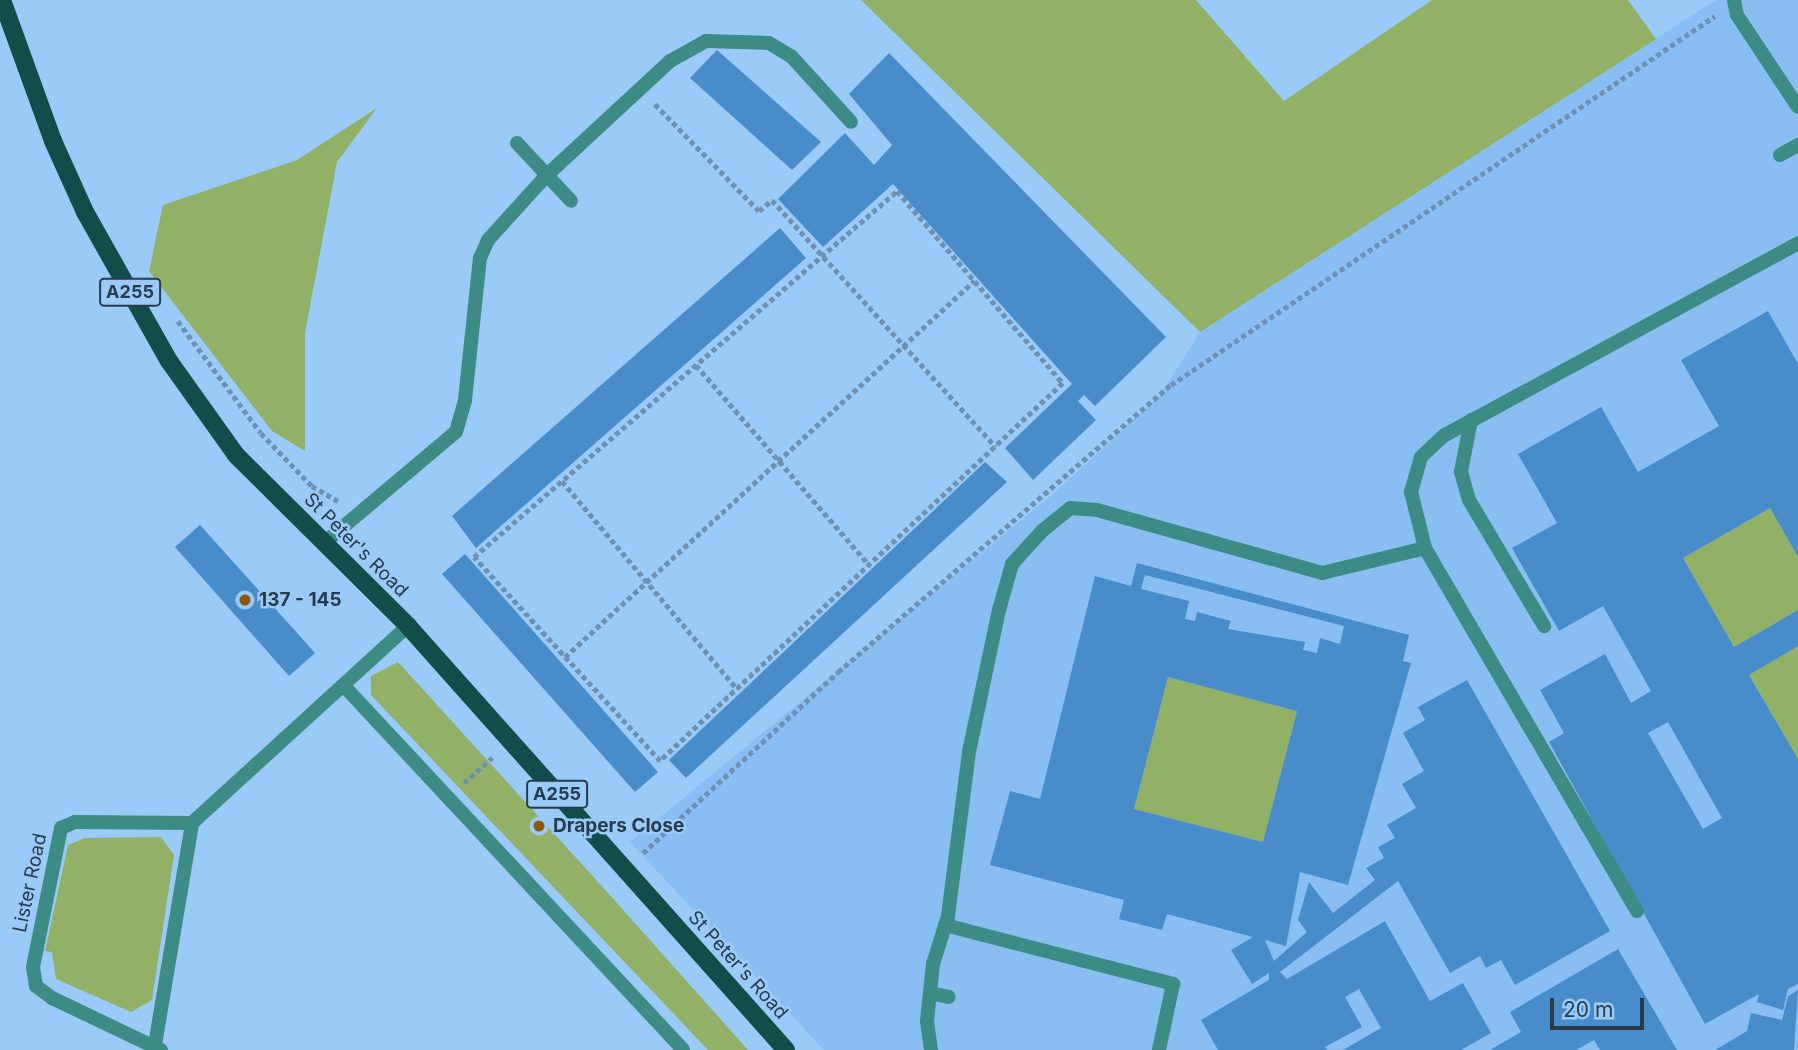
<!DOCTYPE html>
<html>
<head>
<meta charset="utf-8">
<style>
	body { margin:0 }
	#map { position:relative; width:1798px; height:1050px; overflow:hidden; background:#99caf8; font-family:Inter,sans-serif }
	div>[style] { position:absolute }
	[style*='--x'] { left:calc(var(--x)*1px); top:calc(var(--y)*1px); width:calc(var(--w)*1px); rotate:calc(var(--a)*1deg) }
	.built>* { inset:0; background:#88bef1 }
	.green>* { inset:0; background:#92b066 }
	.building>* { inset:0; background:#488dca }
	.path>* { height:4.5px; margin-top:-2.25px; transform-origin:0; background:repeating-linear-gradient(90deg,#6c91b4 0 5px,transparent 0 8.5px) }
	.service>* { height:14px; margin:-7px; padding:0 7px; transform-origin:7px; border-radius:7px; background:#3c8c85 }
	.minor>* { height:14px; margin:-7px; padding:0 7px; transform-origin:7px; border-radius:7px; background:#3c8c85 }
	.primary>* { height:18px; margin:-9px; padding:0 9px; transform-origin:9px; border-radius:9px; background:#114d49 }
	.dots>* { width:19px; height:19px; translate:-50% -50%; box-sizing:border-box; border:4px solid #99caf8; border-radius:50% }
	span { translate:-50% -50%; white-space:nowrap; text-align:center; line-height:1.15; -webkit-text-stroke:5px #99caf8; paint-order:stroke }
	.shield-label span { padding:2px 5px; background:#99caf8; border:2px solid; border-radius:5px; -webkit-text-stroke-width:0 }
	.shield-label { font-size:18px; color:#273b4d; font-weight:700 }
	.street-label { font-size:19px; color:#273b4d }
	.poi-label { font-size:19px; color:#273b4d; font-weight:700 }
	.left { translate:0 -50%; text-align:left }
	.scale { position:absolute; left:1550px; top:998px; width:94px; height:32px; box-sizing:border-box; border:4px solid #273b4d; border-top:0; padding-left:9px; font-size:21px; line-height:24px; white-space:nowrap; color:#273b4d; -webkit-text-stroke:5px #99caf8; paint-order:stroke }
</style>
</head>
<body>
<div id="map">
	<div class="built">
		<div style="clip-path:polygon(1716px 0,1798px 0,1798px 1050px,824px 1050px,630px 842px,1053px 494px,1160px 396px,1200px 332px)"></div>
	</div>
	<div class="green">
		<div style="clip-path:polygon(861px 0,1196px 0,1284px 101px,1432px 0,1628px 0,1656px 39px,1200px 332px)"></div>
		<div style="clip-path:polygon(377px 108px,337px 162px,305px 333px,305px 451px,272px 431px,149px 271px,163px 205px,297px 160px)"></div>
		<div style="clip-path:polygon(1770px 508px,1798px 557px,1798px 610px,1734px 647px,1683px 558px)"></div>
		<div style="clip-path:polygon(1798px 646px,1798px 759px,1749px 675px)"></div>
		<div style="clip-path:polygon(398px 662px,608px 893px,748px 1050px,708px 1050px,371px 695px,371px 676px)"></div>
		<div style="clip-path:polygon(1168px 677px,1297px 711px,1263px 842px,1134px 809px)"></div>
		<div style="clip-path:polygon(161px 837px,174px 855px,152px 1000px,131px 1012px,56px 979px,52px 952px,45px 951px,68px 845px,85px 838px)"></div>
	</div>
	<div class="building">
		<div style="clip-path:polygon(717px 50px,821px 142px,792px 170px,690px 78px)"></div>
		<div style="clip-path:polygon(889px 53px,1166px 337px,1095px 406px,1084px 395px,1078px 401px,1096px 420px,1033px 480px,1005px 448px,1072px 384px,893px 184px,823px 247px,778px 199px,845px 133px,874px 165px,892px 145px,849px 94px)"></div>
		<div style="clip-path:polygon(780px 228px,806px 258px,476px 548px,452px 516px)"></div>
		<div style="clip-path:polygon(evenodd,1768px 311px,1798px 364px,1798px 557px,1770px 508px,1683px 558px,1734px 647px,1798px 610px,1798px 646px,1749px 675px,1798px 759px,1798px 984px,1788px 989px,1783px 1010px,1757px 1002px,1759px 994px,1705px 1024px,1549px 742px,1564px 733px,1540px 690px,1605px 654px,1631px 703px,1651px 691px,1603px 606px,1559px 631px,1512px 548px,1557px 523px,1518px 454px,1601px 407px,1638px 472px,1719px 426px,1681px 360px,1768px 311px,1668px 722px,1722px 818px,1703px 829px,1648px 733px,1668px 722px)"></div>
		<div style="clip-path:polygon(985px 462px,1007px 482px,686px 778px,669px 760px)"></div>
		<div style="clip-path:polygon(200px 525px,315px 653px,289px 676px,175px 547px)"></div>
		<div style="clip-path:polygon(465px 554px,658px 772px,635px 792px,442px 574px)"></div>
		<div style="clip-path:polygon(evenodd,1137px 563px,1409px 635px,1403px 661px,1411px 663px,1348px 885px,1300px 872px,1286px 946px,1265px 940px,1274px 961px,1307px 932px,1298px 920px,1309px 882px,1333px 913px,1375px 880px,1366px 868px,1384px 858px,1378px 847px,1395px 838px,1387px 825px,1416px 808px,1402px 784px,1424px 771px,1403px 733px,1425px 720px,1418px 707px,1467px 680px,1610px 931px,1515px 985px,1501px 960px,1486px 968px,1480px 956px,1450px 973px,1398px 881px,1280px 972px,1287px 979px,1385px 921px,1430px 1001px,1463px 983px,1491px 1033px,1461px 1050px,1343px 1050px,1381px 1028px,1359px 989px,1345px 997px,1362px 1027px,1325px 1047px,1328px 1050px,1218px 1050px,1201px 1020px,1269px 980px,1269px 973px,1252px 984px,1231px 950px,1253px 937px,1167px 914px,1162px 930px,1119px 919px,1124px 900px,990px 865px,1010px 791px,1040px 799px,1095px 576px,1131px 586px,1137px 563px,1145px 575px,1344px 626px,1340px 644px,1320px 638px,1317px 653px,1303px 650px,1305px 642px,1228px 629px,1231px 621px,1197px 612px,1195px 621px,1185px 619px,1189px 601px,1141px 589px,1145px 575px,1137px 563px,1168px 677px,1297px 711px,1263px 842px,1134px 809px,1168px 677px)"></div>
		<div style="clip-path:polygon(1618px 949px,1677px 1050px,1600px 1050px,1594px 1040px,1576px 1050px,1490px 1050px,1521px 1032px,1510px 1012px)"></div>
		<div style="clip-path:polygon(1798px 990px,1794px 1050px,1715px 1050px,1747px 1031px,1751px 1013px,1782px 1020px,1788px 996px)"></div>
	</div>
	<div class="path">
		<div style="--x:655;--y:104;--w:149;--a:45.8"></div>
		<div style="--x:759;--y:211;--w:17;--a:-40"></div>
		<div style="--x:772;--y:200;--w:333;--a:47.8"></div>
		<div style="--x:897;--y:191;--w:254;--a:49.2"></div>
		<div style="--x:1063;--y:383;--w:553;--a:136.83"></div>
		<div style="--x:660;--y:761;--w:276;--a:-132.4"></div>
		<div style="--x:474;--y:557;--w:559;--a:-40.87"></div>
		<div style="--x:178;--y:321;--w:139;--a:53.5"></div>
		<div style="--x:261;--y:433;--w:74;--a:46.1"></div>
		<div style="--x:312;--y:486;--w:30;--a:30"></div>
		<div style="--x:696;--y:365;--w:264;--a:49.1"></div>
		<div style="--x:562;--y:481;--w:272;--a:49.9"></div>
		<div style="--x:565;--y:657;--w:556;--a:-42.59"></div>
		<div style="--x:464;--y:783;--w:38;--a:-42"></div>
		<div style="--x:643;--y:853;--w:266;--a:-42.9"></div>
		<div style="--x:838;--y:672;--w:440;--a:-40.8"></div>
		<div style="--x:1171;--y:385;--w:657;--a:-34.15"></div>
	</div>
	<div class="service">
		<div style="--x:1737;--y:15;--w:110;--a:56.5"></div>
		<div style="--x:1780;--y:155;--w:21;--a:-29"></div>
		<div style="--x:547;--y:175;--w:168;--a:-42.8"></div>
		<div style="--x:670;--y:61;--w:41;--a:-29.1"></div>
		<div style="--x:706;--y:41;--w:63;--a:1.8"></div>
		<div style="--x:769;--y:43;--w:26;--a:31"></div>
		<div style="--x:791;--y:56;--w:89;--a:47.7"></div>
		<div style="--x:1471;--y:420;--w:53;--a:100.9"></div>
		<div style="--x:1461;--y:472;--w:29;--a:74"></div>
		<div style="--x:1469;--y:500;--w:147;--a:59.2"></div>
		<div style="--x:1637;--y:911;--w:420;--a:-120.3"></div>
		<div style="--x:1425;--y:548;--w:58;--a:-104"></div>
		<div style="--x:1411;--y:492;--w:36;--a:-74"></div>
		<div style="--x:1421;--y:457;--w:33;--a:-43"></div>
		<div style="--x:1445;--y:435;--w:402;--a:-28.5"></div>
		<div style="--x:945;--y:925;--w:236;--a:14.5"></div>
		<div style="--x:1173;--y:984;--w:67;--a:102"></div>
		<div style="--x:930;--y:993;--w:19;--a:12"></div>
		<div style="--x:931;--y:1050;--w:29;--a:-98"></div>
		<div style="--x:927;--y:1021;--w:57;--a:-84"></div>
		<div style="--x:933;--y:964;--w:50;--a:-72.6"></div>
		<div style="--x:948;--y:916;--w:165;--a:-82.7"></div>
		<div style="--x:969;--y:752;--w:145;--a:-78.1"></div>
		<div style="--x:999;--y:610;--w:48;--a:-74.2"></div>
		<div style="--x:1012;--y:564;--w:45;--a:-47.7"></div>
		<div style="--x:1042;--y:531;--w:36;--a:-39"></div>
		<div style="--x:1070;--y:508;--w:27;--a:4"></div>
		<div style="--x:1097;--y:510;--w:234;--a:15.6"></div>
		<div style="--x:1322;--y:573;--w:106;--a:-13.6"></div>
	</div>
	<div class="minor">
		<div style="--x:1734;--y:0;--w:15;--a:79"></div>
		<div style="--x:517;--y:143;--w:79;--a:47"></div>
		<div style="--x:324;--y:543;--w:172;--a:-40.1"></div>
		<div style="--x:456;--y:432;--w:33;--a:-74"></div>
		<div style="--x:465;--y:400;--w:143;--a:-84"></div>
		<div style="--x:480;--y:258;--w:20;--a:-66"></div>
		<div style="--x:488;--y:240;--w:88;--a:-47.8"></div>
		<div style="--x:344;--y:686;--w:497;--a:47"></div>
		<div style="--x:155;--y:1045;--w:225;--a:-80.5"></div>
		<div style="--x:192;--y:823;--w:292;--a:-42.4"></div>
		<div style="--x:161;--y:1050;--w:121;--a:-154.5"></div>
		<div style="--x:52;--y:998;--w:20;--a:-143"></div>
		<div style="--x:36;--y:986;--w:19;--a:-99"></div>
		<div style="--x:33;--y:967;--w:142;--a:-78.6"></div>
		<div style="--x:61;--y:828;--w:15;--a:-23"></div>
		<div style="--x:75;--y:822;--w:117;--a:0.5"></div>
	</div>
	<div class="primary">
		<div style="--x:2;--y:0;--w:150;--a:70.1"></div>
		<div style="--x:53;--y:141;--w:78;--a:65.7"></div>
		<div style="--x:85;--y:212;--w:171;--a:60.6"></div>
		<div style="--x:169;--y:361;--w:115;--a:54.5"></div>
		<div style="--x:236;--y:455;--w:243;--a:44.8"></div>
		<div style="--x:408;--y:626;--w:568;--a:48.28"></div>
	</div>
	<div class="dots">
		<div style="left:245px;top:600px;background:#8e580c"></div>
		<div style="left:539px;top:826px;background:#8e580c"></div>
	</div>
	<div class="shield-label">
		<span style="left:130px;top:292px">A255</span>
		<span style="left:557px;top:794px">A255</span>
	</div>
	<div class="street-label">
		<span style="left:356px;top:545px;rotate:45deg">St Peter's Road</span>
		<span style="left:30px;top:883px;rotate:-78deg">Lister Road</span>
		<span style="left:738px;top:965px;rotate:48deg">St Peter's Road</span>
	</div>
	<div class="poi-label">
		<span class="left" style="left:259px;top:600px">137 - 145</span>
		<span class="left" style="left:553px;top:826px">Drapers Close</span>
	</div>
	<div class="scale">20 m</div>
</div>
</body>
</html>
